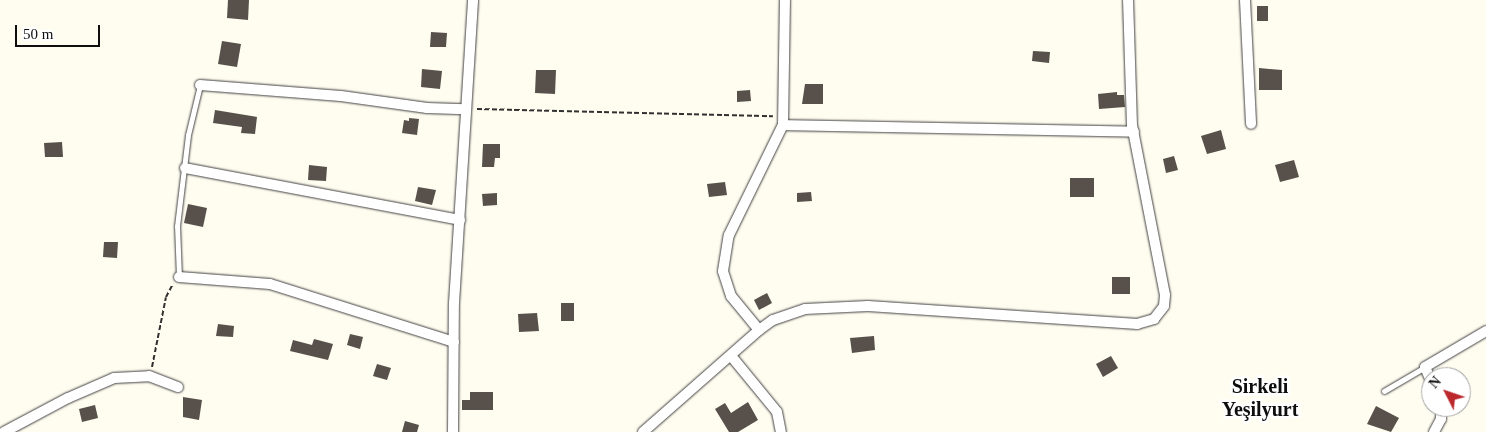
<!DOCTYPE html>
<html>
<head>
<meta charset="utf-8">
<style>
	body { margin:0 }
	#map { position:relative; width:1486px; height:432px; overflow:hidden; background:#fffcf0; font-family:"Times New Roman",serif }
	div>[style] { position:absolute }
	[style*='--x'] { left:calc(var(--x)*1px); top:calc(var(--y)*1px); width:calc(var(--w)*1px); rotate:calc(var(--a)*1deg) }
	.building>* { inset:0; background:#57504b }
	.path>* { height:2px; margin-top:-1px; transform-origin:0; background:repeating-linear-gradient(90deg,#303030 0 5px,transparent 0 7.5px) }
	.roads { filter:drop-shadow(0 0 1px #414141) drop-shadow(0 0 1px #414141) }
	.lane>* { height:5px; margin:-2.5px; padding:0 2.5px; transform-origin:2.5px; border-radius:2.5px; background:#fff }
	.street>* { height:10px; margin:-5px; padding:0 5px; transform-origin:5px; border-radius:5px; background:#fff }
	span { translate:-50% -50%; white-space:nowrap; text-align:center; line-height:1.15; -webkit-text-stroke:5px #fff; paint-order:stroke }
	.district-label { font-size:20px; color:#0e0e0e; font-weight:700 }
	.north { position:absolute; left:1421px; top:367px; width:50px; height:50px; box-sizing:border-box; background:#fff; border:1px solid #9f9f9f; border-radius:50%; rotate:311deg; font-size:14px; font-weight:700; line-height:20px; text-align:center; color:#0e0e0e }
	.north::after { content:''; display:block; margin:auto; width:18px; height:22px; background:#bc292d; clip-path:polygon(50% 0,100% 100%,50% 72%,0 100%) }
	.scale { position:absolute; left:15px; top:25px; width:85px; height:22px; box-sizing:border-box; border:2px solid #0e0e0e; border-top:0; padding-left:6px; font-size:15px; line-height:18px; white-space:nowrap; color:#0e0e0e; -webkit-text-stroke:4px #fff; paint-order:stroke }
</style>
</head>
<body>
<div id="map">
	<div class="building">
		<div style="clip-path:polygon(228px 0,249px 0,248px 20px,227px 18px)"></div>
		<div style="clip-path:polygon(1257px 6px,1268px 6px,1268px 21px,1257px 21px)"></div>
		<div style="clip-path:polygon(431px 32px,447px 33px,446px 47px,430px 47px)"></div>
		<div style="clip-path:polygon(222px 41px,241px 44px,237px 67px,218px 64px)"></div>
		<div style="clip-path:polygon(1033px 51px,1050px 52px,1049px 63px,1032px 61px)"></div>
		<div style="clip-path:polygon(1259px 68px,1282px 70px,1282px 90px,1259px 90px)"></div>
		<div style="clip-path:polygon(422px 69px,442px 71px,440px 89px,421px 87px)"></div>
		<div style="clip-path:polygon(536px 70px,556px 70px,555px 94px,535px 93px)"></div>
		<div style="clip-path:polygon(805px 84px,823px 84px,823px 104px,802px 104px)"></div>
		<div style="clip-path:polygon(750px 90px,751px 101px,737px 102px,737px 91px)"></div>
		<div style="clip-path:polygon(1117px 92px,1117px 95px,1124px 95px,1125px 107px,1099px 109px,1098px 94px)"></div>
		<div style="clip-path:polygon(215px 110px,257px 117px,255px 134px,241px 133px,242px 127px,213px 123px)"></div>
		<div style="clip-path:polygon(409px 118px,419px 119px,417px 135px,402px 133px,404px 120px,409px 121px)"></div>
		<div style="clip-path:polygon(1221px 130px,1226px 149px,1207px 154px,1201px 136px)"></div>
		<div style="clip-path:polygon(62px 142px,63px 157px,45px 157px,44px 143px)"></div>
		<div style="clip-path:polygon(483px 144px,500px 144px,500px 158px,495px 158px,494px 167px,482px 167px)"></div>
		<div style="clip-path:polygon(1174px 156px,1178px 170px,1166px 173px,1163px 159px)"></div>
		<div style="clip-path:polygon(1294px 160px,1299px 177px,1280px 182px,1275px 165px)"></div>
		<div style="clip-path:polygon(309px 165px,327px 167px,326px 181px,308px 180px)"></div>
		<div style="clip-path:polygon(1070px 178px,1094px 178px,1094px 197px,1070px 197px)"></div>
		<div style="clip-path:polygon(725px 182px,727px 195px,709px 197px,707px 184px)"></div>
		<div style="clip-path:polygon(418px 187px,436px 190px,432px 205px,415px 201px)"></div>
		<div style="clip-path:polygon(811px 192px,812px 201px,797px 202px,797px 193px)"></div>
		<div style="clip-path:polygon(497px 193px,497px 205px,483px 206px,482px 194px)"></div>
		<div style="clip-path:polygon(188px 204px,207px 208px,203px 227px,184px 223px)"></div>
		<div style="clip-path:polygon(104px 242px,118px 242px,117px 258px,103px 257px)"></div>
		<div style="clip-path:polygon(1112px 277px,1130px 277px,1130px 294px,1112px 294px)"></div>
		<div style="clip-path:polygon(767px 293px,772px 303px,759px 310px,754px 300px)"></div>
		<div style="clip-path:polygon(561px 303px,574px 303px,574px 321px,561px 321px)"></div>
		<div style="clip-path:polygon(537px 313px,539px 331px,519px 332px,518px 314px)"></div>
		<div style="clip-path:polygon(218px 324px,234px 326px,233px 337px,216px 336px)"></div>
		<div style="clip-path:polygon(350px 334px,363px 337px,360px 349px,347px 345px)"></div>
		<div style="clip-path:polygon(874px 336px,875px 350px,852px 353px,850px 338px)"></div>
		<div style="clip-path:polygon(314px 339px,333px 344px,328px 360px,290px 351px,293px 340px,312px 345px)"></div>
		<div style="clip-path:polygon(1111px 356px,1118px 368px,1103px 377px,1096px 364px)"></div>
		<div style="clip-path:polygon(377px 364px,391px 368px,387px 380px,373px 376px)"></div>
		<div style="clip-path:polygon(470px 392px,493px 392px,493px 410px,462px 410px,462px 400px,470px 400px)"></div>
		<div style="clip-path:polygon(183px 397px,202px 400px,199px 420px,183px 417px)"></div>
		<div style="clip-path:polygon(748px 402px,758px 420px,738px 432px,729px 432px,715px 409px,725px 403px,731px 413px)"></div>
		<div style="clip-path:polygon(95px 405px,98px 418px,82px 422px,79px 409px)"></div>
		<div style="clip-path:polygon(1376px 406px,1399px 418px,1391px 432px,1367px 424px)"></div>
		<div style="clip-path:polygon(405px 421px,419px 425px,417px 432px,402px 432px)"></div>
	</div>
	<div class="path">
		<div style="--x:477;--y:109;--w:296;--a:1.4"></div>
		<div style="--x:152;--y:367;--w:71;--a:-78.7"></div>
		<div style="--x:166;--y:297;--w:15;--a:-62"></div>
	</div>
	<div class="roads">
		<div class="lane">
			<div style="--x:179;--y:277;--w:51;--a:-92.2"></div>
			<div style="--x:177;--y:226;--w:92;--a:-83.1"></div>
			<div style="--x:188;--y:135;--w:51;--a:-76.5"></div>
			<div style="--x:1384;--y:391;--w:48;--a:-30.3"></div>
		</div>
		<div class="street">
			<div style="--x:1245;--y:0;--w:124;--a:87.2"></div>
			<div style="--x:200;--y:85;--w:141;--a:4.5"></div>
			<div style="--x:341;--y:96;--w:87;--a:7.9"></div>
			<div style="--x:427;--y:108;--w:38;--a:2"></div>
			<div style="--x:783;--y:125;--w:351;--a:1.1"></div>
			<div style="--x:185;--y:168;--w:280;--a:10.7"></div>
			<div style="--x:179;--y:277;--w:91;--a:4.4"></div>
			<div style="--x:270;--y:284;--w:193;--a:17.5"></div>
			<div style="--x:759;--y:330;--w:44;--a:-129.5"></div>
			<div style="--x:731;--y:296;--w:26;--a:-108"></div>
			<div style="--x:723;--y:271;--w:36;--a:-81"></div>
			<div style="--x:729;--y:235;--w:123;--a:-63.9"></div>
			<div style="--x:783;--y:125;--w:125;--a:-89.1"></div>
			<div style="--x:732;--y:357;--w:71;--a:50.7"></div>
			<div style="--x:777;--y:412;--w:20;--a:79"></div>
			<div style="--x:1431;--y:381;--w:15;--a:-113"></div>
			<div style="--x:1425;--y:367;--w:71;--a:-30.5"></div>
			<div style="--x:4;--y:432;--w:72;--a:-28"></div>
			<div style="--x:68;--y:398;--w:50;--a:-23.5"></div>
			<div style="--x:114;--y:378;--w:35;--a:-3"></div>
			<div style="--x:149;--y:376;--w:31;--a:21"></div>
			<div style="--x:453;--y:432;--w:129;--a:-89.6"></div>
			<div style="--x:454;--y:303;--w:304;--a:-86.4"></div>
			<div style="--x:643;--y:432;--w:154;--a:-41.3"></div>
			<div style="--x:759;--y:330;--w:17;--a:-36"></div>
			<div style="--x:773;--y:320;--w:34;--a:-19"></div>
			<div style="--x:805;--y:309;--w:63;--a:-2.7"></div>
			<div style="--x:868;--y:306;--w:270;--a:3.8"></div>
			<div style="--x:1137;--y:324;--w:18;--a:-16"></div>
			<div style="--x:1154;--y:319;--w:16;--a:-52"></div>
			<div style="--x:1164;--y:306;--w:11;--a:-85"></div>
			<div style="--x:1165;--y:295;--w:172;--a:-101"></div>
			<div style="--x:1132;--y:126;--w:126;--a:-91.8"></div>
			<div style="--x:1434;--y:432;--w:15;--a:-62"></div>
			<div style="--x:1441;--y:419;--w:12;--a:-90"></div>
		</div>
	</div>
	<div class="district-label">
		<span style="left:1260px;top:398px">Sirkeli<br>Yeşilyurt</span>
	</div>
	<div class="north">N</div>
	<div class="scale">50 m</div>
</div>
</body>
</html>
